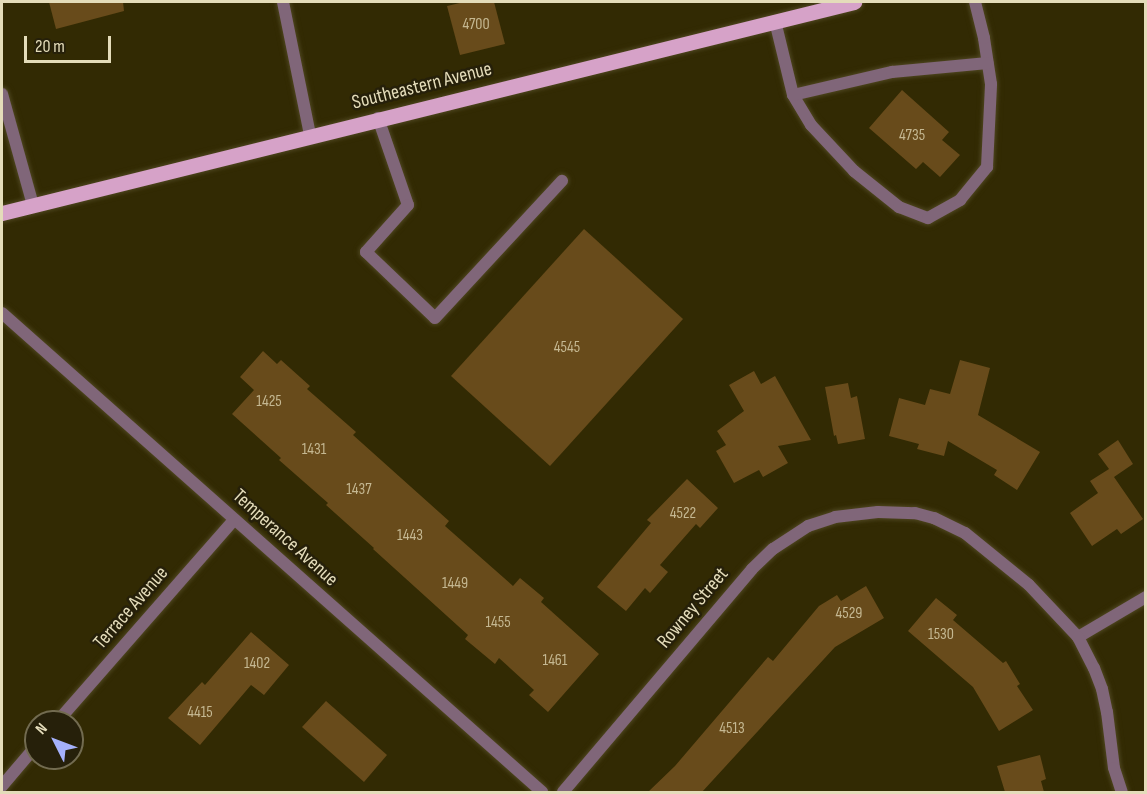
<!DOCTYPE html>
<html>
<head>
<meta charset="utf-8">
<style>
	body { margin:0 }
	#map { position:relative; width:1147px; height:794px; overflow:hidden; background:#322a03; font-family:"Sofia Sans Condensed",sans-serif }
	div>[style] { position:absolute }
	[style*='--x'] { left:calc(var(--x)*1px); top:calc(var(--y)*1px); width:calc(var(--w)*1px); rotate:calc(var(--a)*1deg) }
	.building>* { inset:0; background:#684b1b }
	.roads { filter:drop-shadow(0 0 2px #4e4620) drop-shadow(0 0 2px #4e4620) }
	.service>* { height:12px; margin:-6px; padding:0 6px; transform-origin:6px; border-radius:6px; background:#806679 }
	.minor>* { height:12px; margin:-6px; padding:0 6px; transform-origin:6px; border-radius:6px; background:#806679 }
	.primary>* { height:15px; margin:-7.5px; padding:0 7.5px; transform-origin:7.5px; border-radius:7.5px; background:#d6a2c8 }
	span { translate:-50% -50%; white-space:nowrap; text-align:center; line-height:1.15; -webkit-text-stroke:5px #26200a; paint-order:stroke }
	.number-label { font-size:16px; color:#c5b892 }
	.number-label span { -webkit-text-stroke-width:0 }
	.street-label { font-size:20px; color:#e4dcba }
	.frame { position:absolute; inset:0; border:3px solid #e4dcba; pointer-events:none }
	.north { position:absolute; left:24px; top:710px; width:60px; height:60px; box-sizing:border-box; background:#26200a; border:2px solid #726b50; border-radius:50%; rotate:312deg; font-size:16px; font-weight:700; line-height:24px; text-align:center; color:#e4dcba }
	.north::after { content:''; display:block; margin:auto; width:21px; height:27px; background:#a5b1fc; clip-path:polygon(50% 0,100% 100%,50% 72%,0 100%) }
	.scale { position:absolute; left:24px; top:36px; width:87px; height:27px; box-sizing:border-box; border:3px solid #e4dcba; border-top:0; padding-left:8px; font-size:18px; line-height:21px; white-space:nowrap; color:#e4dcba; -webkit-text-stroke:4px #26200a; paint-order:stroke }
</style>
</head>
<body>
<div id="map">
	<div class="building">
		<div style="clip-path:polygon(49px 2px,123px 2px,124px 11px,56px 29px)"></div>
		<div style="clip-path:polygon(464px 2px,494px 2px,505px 44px,460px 55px,447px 6px)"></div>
		<div style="clip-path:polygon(902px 90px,949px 132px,942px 140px,960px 155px,940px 177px,923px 162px,916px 169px,869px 128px)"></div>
		<div style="clip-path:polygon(584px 229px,683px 319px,550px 466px,451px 376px)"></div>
		<div style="clip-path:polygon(263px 351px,277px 364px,281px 360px,310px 386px,307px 389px,356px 432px,353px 435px,449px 521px,445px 526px,513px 586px,520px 578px,544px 598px,541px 602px,599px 654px,548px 712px,529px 695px,534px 690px,499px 658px,495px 664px,465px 639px,468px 635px,373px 549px,374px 548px,326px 505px,328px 503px,279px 460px,281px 458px,232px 414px,254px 390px,240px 377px)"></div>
		<div style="clip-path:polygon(960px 360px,990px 368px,978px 415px,1040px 452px,1017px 490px,994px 475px,997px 470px,948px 441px,944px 456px,917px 449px,919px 444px,889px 436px,899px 398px,925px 405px,930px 389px,950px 394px)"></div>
		<div style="clip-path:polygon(754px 371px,761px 384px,775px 376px,811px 440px,778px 446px,788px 463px,763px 477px,759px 470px,734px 483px,716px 451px,726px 445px,717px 431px,744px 411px,729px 385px)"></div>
		<div style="clip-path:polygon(848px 383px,851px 398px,857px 396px,865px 439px,838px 444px,836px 435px,834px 436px,825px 387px)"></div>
		<div style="clip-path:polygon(1118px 440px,1133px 464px,1114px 477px,1143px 519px,1121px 534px,1117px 529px,1092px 546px,1070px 513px,1098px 493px,1090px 481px,1109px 469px,1098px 454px)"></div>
		<div style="clip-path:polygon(687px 479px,718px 508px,700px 528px,696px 524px,660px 565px,668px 572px,650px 593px,645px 588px,626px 611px,597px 587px,651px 523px,647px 520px)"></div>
		<div style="clip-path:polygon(866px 586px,884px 618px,835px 647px,702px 792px,648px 792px,675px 766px,768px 657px,773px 661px,819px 606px,837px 595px,841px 601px)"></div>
		<div style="clip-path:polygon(936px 598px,957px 615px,953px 620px,1003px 663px,1006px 661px,1020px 684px,1017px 686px,1033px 710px,999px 731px,973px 687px,908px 631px)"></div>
		<div style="clip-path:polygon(251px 632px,289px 665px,264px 695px,251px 685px,200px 745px,168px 718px,202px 682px,205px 685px)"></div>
		<div style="clip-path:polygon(326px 701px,387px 755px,364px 782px,302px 727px)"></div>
		<div style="clip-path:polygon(1040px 755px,1046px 779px,1041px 781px,1044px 792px,1005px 792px,997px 766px)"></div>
	</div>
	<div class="roads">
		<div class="service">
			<div style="--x:775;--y:21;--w:76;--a:76.3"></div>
			<div style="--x:793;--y:95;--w:35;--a:59"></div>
			<div style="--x:811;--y:125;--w:63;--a:46.9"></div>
			<div style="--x:854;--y:171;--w:58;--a:38.7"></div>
			<div style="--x:899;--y:207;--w:31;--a:21"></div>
			<div style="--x:928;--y:218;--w:37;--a:-29"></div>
			<div style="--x:960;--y:200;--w:43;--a:-50.7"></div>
			<div style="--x:987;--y:167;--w:83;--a:-87.2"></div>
			<div style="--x:991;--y:84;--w:47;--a:-98.7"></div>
			<div style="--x:984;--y:38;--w:37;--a:-104"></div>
			<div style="--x:2;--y:94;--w:115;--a:74.4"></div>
			<div style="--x:793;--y:95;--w:102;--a:-13.1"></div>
			<div style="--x:892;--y:72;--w:96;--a:-5.4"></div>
			<div style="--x:378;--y:118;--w:92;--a:71"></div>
			<div style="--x:408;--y:205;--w:63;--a:131.8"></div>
			<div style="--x:366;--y:252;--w:95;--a:43.7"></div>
			<div style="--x:435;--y:318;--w:187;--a:-47.2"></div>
		</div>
		<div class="minor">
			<div style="--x:283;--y:2;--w:136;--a:78.5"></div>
			<div style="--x:2;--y:313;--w:722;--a:41.57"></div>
			<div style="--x:1078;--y:637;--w:79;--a:-30.5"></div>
			<div style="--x:57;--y:722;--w:269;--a:-48.8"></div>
			<div style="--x:2;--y:786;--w:52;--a:-49.6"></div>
			<div style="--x:563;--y:792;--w:292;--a:-49.7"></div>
			<div style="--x:752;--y:569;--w:29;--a:-44"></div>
			<div style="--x:773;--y:549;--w:42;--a:-33.3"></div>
			<div style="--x:808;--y:526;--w:28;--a:-18"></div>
			<div style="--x:835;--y:517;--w:43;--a:-6.6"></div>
			<div style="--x:878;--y:512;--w:37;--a:2"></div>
			<div style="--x:915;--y:513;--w:20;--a:15"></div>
			<div style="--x:934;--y:518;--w:34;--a:26"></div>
			<div style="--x:965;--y:533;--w:82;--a:39.1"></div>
			<div style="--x:1029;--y:585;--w:71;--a:46.7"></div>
			<div style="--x:1078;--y:637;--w:35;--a:63"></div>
			<div style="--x:1094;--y:668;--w:22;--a:69"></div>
			<div style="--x:1102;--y:689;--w:24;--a:78"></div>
			<div style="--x:1107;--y:712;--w:56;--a:82.9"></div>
			<div style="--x:1114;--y:768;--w:25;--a:72"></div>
		</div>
		<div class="primary">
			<div style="--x:2;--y:213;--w:878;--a:-13.91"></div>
		</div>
	</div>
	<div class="number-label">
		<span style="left:476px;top:25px">4700</span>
		<span style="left:912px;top:136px">4735</span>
		<span style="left:567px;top:348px">4545</span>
		<span style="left:269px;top:402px">1425</span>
		<span style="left:314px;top:450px">1431</span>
		<span style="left:359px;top:490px">1437</span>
		<span style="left:683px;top:514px">4522</span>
		<span style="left:410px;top:536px">1443</span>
		<span style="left:455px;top:584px">1449</span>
		<span style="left:849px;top:614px">4529</span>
		<span style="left:498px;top:623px">1455</span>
		<span style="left:941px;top:635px">1530</span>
		<span style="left:555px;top:661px">1461</span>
		<span style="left:257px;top:664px">1402</span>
		<span style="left:200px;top:713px">4415</span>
		<span style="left:732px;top:729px">4513</span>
	</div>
	<div class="street-label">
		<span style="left:422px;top:86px;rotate:-14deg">Southeastern Avenue</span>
		<span style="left:285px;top:538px;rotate:42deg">Temperance Avenue</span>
		<span style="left:131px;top:608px;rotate:-49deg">Terrace Avenue</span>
		<span style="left:693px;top:608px;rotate:-50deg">Rowney Street</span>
	</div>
	<div class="frame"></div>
	<div class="north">N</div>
	<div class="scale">20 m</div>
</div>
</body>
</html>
